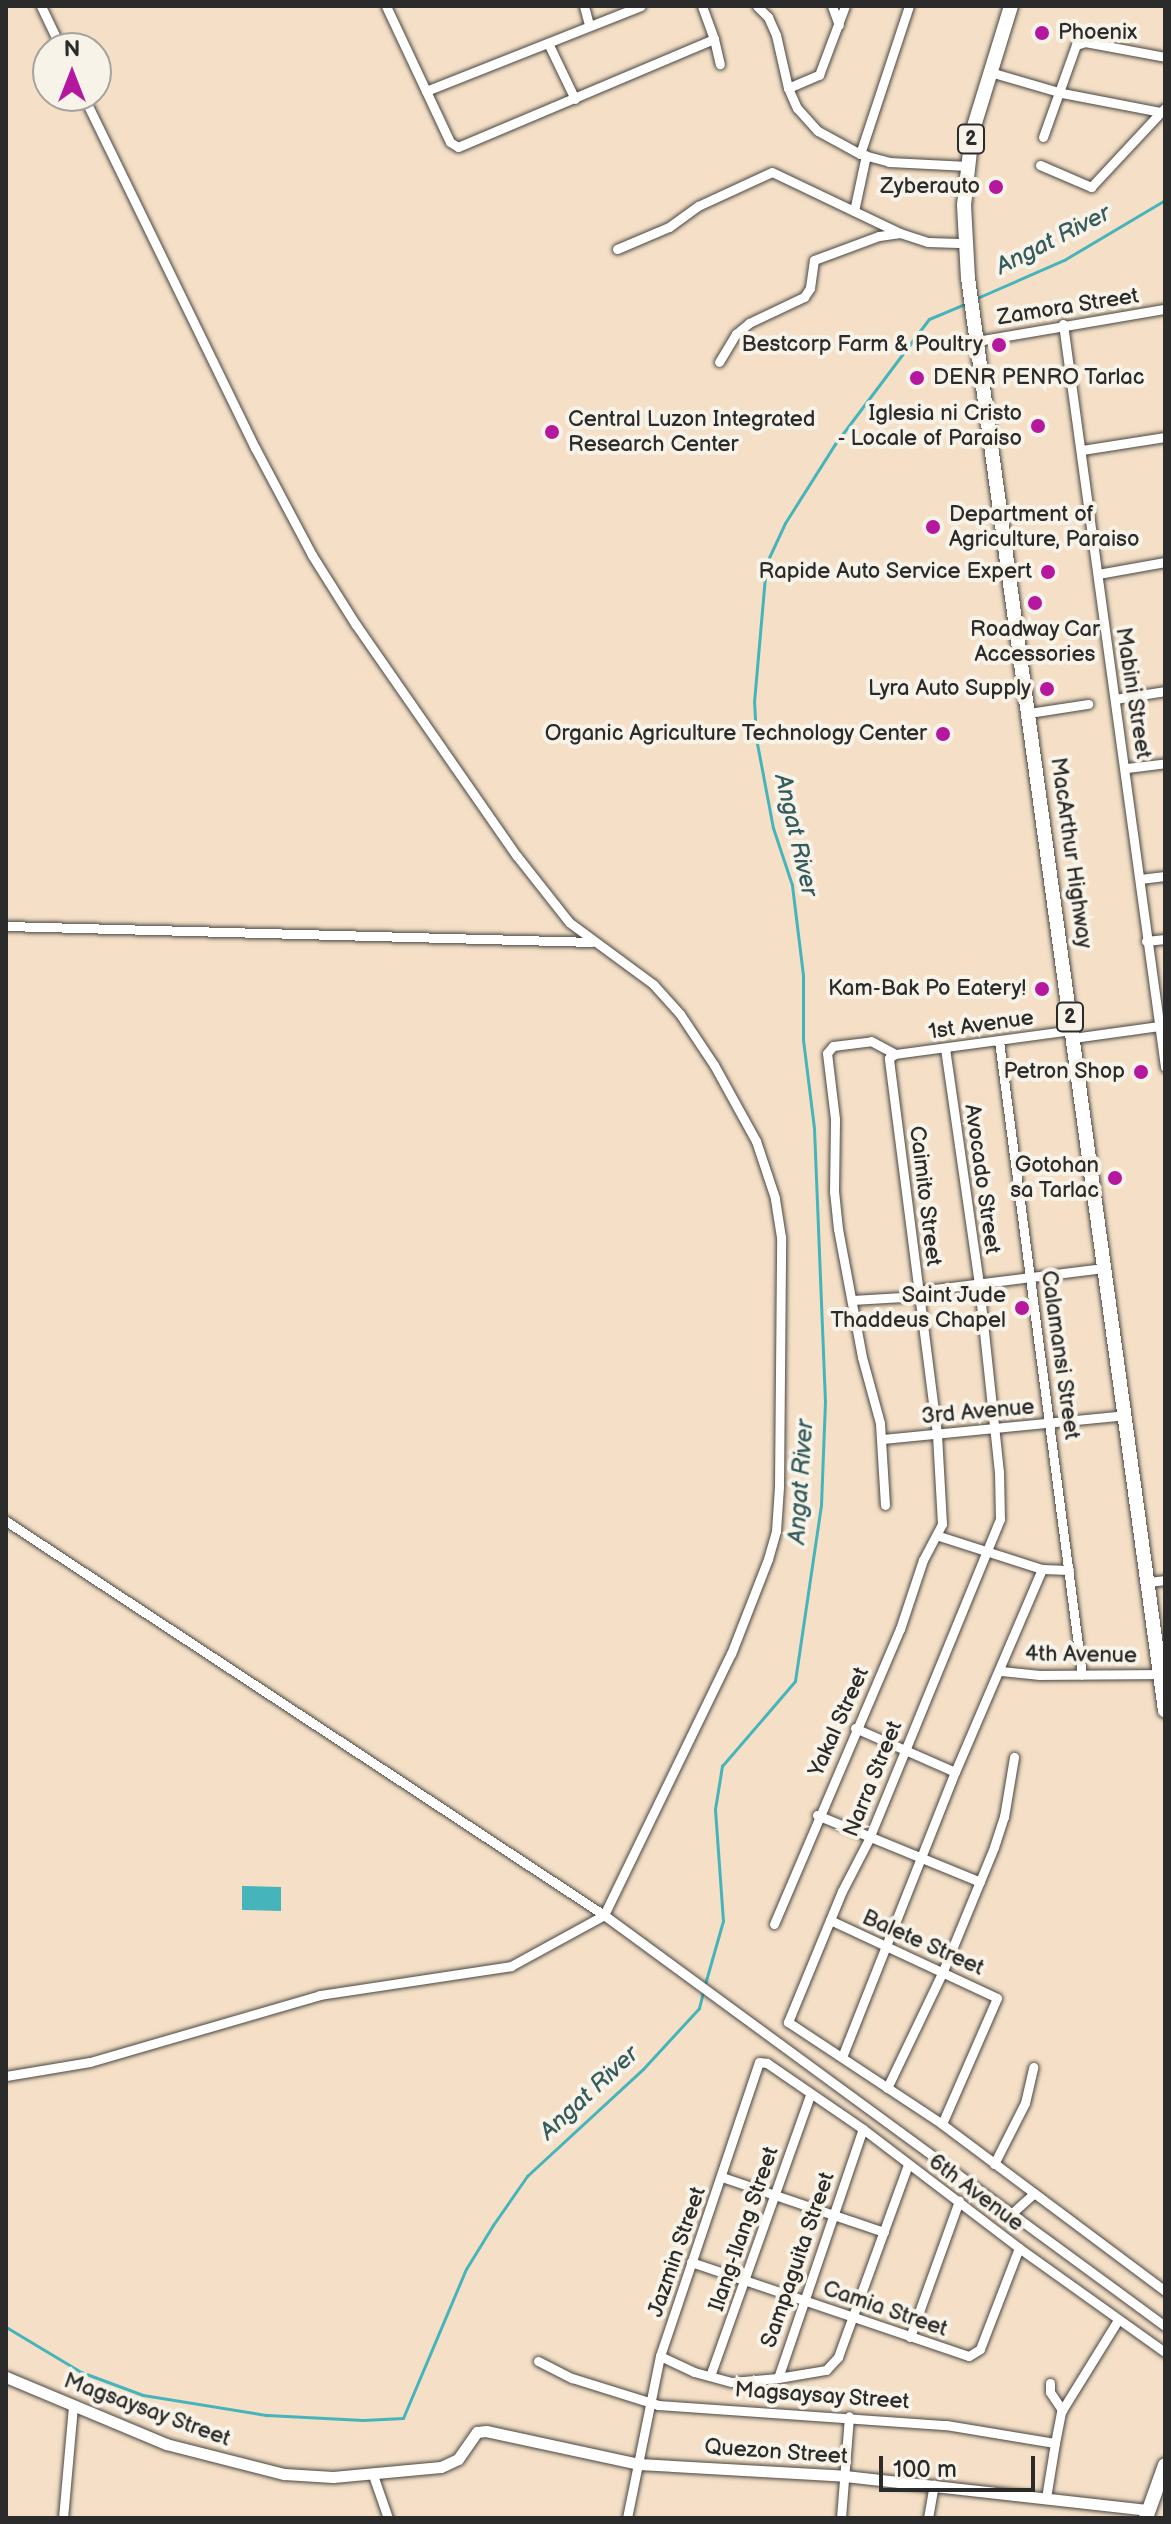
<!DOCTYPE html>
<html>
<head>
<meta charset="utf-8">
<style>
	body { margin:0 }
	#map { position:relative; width:1171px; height:2524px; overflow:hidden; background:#f5e0c7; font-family:"Balsamiq Sans",sans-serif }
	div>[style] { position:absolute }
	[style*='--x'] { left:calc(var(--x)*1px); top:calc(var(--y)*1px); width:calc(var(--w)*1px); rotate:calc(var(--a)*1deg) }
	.water>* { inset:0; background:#45b5bb }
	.stream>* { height:3px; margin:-1.5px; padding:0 1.5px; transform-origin:1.5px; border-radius:1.5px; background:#45b5bb }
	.roads { filter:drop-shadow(0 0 2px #494642) drop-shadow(0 0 2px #494642) }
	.minor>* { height:9px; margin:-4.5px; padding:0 4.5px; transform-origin:4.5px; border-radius:4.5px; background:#fff }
	.tertiary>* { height:11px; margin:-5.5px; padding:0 5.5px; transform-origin:5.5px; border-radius:5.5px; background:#fff }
	.trunk>* { height:14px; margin:-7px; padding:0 7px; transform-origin:7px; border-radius:7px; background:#fff }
	.dots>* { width:22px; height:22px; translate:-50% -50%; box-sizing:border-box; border:4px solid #f7f3e8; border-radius:50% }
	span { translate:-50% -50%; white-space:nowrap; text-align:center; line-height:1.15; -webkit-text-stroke:8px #f7f3e8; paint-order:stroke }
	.shield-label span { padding:2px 6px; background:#f7f3e8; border:2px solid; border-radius:6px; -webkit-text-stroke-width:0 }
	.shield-label { font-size:20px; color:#2b2b2b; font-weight:700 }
	.poi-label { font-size:22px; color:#2b2b2b }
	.left { translate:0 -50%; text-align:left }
	.right { translate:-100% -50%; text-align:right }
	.street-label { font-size:22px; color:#2b2b2b }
	.water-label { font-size:24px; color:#345b5d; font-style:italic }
	.frame { position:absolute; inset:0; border:8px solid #2b2b2b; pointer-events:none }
	.north { position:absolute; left:32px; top:32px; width:80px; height:80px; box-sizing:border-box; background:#f7f3e8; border:2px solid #a5a39c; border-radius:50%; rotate:0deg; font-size:22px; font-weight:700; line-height:32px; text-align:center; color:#2b2b2b }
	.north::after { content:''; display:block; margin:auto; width:28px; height:36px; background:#b5179e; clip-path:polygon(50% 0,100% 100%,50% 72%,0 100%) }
	.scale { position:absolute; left:879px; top:2456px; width:156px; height:36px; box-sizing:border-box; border:4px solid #2b2b2b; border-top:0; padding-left:10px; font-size:24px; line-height:28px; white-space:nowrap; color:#2b2b2b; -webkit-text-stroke:6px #f7f3e8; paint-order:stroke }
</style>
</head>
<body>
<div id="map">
	<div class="water">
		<div style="clip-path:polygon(242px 1886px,281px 1887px,281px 1911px,242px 1910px)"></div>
	</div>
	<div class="stream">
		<div style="--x:977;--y:298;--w:95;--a:-23.6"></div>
		<div style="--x:1064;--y:260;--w:117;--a:-30.7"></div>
		<div style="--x:705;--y:1984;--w:66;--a:-74.1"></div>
		<div style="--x:723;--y:1921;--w:112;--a:-94.1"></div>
		<div style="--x:715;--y:1809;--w:44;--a:-80.8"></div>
		<div style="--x:722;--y:1766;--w:112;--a:-49.3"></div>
		<div style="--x:795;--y:1681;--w:178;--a:-81.6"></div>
		<div style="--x:821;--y:1505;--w:103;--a:-87.8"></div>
		<div style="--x:825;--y:1402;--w:274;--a:-92.3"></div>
		<div style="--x:814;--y:1128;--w:89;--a:-97.1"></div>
		<div style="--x:803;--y:1040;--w:65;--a:-90"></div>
		<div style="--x:803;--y:975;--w:91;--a:-97"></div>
		<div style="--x:792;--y:885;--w:60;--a:-108.4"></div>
		<div style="--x:773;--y:828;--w:92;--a:-100.7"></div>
		<div style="--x:756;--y:738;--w:36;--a:-93"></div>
		<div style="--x:754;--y:702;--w:139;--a:-85"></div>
		<div style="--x:766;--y:564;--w:45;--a:-65.1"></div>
		<div style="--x:785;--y:523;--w:93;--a:-57.7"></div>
		<div style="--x:835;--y:444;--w:156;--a:-53.1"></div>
		<div style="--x:929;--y:319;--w:41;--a:-22.8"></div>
		<div style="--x:6;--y:2327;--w:87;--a:31"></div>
		<div style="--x:81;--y:2372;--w:66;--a:20.4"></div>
		<div style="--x:143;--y:2395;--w:126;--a:9.2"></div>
		<div style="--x:267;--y:2415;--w:96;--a:3"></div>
		<div style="--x:363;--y:2420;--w:40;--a:-2.9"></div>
		<div style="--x:403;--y:2418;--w:162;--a:-67.1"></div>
		<div style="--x:466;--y:2269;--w:52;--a:-58.5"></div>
		<div style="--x:493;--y:2225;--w:60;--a:-55.2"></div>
		<div style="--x:527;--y:2176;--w:158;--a:-42.7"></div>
		<div style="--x:643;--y:2069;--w:83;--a:-47.4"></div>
		<div style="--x:699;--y:2008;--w:16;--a:-76"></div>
	</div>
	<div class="roads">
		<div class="minor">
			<div style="--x:41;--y:6;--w:47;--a:64.5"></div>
			<div style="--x:386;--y:6;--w:150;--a:64.8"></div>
			<div style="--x:450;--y:142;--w:9;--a:32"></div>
			<div style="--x:458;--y:147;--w:278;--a:-22.9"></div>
			<div style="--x:714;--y:39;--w:26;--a:77"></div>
			<div style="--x:584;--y:6;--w:20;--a:75"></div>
			<div style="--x:702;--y:6;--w:35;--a:70"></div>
			<div style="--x:757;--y:6;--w:16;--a:45"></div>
			<div style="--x:768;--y:17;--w:20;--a:66"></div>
			<div style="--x:776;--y:35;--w:54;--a:77.2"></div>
			<div style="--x:788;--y:88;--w:22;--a:66"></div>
			<div style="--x:797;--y:108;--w:31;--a:48"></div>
			<div style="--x:818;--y:131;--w:48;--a:28.7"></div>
			<div style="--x:860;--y:154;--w:30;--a:15"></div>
			<div style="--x:889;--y:162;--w:79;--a:2.9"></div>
			<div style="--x:832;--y:6;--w:20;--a:70"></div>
			<div style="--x:548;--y:43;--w:62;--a:64.3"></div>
			<div style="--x:990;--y:72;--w:75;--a:16.3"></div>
			<div style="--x:1062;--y:93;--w:101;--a:10.9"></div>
			<div style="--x:1161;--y:112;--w:6;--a:-45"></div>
			<div style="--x:788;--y:88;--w:34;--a:-23"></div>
			<div style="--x:819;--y:75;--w:74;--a:-69.4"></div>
			<div style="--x:426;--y:91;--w:231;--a:-21.6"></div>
			<div style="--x:1043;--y:137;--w:98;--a:-70.3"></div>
			<div style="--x:1076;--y:45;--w:9;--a:-18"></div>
			<div style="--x:1085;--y:42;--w:81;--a:10.6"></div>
			<div style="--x:860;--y:154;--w:156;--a:-71.7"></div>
			<div style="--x:1040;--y:165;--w:56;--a:23.3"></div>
			<div style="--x:1091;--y:187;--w:103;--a:-47"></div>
			<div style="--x:854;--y:211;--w:57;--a:-77.9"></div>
			<div style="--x:617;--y:249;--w:56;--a:-22.9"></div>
			<div style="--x:669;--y:227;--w:36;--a:-36"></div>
			<div style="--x:698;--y:206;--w:81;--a:-24.7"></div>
			<div style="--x:772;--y:172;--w:142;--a:25.5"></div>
			<div style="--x:900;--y:233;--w:29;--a:18"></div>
			<div style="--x:928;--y:242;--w:38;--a:2"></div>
			<div style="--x:1063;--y:324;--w:750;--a:82.18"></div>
			<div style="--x:977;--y:341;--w:191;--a:-9.7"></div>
			<div style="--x:719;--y:362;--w:33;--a:-59"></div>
			<div style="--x:736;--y:334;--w:17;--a:-40"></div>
			<div style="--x:749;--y:323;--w:61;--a:-25.3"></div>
			<div style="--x:804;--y:297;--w:11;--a:-56"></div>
			<div style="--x:810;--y:288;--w:28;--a:-82"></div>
			<div style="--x:814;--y:260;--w:69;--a:-20.3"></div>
			<div style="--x:879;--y:236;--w:21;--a:-8"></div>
			<div style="--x:1082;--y:450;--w:84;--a:-8.9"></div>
			<div style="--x:1098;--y:574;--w:68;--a:-10.2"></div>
			<div style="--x:1115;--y:699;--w:51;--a:-9.1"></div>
			<div style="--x:1029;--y:713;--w:60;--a:-8.7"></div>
			<div style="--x:1127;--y:768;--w:38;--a:-7"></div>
			<div style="--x:1140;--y:879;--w:25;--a:-7"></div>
			<div style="--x:6;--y:926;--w:586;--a:1.56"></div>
			<div style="--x:1146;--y:941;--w:19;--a:-6"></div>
			<div style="--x:1073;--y:1038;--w:87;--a:-7.9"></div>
			<div style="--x:999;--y:1041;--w:639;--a:82.54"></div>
			<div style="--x:945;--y:1048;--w:239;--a:81.8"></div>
			<div style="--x:979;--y:1285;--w:188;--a:83.9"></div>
			<div style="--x:999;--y:1472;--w:47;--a:88.8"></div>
			<div style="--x:1000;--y:1519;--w:346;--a:112.3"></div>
			<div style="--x:869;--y:1839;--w:59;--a:117.4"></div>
			<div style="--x:842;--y:1891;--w:142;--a:112.4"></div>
			<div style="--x:788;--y:2022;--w:185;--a:33.5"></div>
			<div style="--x:942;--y:2124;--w:279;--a:36.8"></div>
			<div style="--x:895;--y:1054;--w:179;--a:-7.7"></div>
			<div style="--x:919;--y:1291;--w:186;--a:-7.1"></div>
			<div style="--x:852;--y:1300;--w:68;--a:-3.4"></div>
			<div style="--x:882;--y:1439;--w:244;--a:-5.6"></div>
			<div style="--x:885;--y:1505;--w:82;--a:-93.5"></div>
			<div style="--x:880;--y:1423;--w:68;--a:-105.3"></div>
			<div style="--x:862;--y:1357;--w:130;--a:-100.6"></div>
			<div style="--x:838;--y:1229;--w:37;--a:-96"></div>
			<div style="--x:834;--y:1192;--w:73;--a:-89.2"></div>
			<div style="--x:835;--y:1119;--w:66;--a:-96.9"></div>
			<div style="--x:827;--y:1053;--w:9;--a:-49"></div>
			<div style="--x:833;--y:1046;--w:38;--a:-7"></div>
			<div style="--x:871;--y:1041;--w:27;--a:28"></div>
			<div style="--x:6;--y:1521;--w:716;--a:33.38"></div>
			<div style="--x:604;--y:1915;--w:695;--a:36.23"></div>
			<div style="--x:939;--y:1536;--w:108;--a:17.8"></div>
			<div style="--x:1042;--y:1569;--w:27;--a:2"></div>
			<div style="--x:1149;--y:1582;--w:16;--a:-7"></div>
			<div style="--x:1001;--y:1671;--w:39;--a:6"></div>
			<div style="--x:1040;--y:1675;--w:121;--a:-0.5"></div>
			<div style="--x:855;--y:1728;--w:109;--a:23.7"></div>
			<div style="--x:817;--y:1815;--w:176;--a:22.3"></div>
			<div style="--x:830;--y:1920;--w:184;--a:25"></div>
			<div style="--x:997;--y:1998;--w:137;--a:113.6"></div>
			<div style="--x:774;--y:1924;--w:321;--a:-66.9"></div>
			<div style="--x:900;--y:1629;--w:73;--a:-71.6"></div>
			<div style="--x:923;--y:1560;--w:41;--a:-62.2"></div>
			<div style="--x:942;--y:1524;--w:90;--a:-93.2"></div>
			<div style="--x:937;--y:1434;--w:379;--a:-97.3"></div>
			<div style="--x:889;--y:1058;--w:7;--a:-34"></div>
			<div style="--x:842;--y:2057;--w:307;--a:-68.4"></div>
			<div style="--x:955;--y:1772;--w:221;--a:-66.8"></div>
			<div style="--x:6;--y:2076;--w:85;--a:-9.5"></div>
			<div style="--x:90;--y:2062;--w:240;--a:-16.2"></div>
			<div style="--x:320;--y:1995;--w:193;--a:-8.6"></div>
			<div style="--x:511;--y:1966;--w:106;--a:-28.7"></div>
			<div style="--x:604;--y:1915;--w:290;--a:-64.1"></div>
			<div style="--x:731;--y:1654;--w:102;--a:-68.7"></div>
			<div style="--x:768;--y:1559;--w:29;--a:-74"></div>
			<div style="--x:776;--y:1531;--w:44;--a:-86.1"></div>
			<div style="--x:779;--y:1487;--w:250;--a:-89.5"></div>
			<div style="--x:781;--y:1237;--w:39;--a:-99"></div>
			<div style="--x:775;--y:1198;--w:60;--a:-108.4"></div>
			<div style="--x:756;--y:1141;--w:87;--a:-118.9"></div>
			<div style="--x:714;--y:1065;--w:61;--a:-123.7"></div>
			<div style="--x:680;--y:1014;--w:40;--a:-132"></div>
			<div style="--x:653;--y:984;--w:104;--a:-143.6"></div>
			<div style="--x:569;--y:922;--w:85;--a:-128.3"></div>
			<div style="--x:516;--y:855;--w:280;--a:-124.8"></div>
			<div style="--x:356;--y:625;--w:83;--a:-122.2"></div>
			<div style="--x:312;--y:555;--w:121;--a:-118"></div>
			<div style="--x:255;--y:448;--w:392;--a:-116"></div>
			<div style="--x:887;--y:2088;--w:130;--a:-64.4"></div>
			<div style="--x:943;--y:1971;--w:134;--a:-67.6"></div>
			<div style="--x:994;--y:1847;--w:32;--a:-72"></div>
			<div style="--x:1004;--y:1817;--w:61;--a:-80.5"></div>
			<div style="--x:994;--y:2164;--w:68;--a:-63.1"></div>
			<div style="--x:1025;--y:2103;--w:37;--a:-77"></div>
			<div style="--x:722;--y:2177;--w:171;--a:18.8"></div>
			<div style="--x:1011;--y:2214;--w:31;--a:-42"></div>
			<div style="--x:691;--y:2262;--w:293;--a:18.7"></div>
			<div style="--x:969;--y:2356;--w:13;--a:-32"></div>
			<div style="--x:980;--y:2349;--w:108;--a:-68.9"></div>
			<div style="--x:910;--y:2337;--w:145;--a:-70.2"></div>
			<div style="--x:660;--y:2356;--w:38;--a:25"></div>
			<div style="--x:694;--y:2372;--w:39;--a:15"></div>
			<div style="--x:732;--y:2382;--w:46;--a:-5"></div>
			<div style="--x:778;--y:2378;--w:263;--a:-71.2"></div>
			<div style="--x:538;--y:2361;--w:38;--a:27"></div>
			<div style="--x:572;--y:2378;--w:90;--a:17.4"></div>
			<div style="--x:658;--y:2405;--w:289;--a:4"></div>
			<div style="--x:946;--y:2425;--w:110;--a:9.4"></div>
			<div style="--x:1055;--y:2443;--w:56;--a:99.3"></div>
			<div style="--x:710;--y:2376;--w:300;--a:-70.4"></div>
			<div style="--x:778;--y:2378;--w:49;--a:-9.5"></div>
			<div style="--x:826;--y:2370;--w:18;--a:-47"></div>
			<div style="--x:838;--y:2357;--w:204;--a:-70"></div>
			<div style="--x:1050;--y:2383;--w:9;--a:90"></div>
			<div style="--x:1050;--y:2392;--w:22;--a:56"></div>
			<div style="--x:1055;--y:2443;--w:32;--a:-79"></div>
			<div style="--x:1061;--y:2412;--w:108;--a:-58.2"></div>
			<div style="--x:373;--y:2475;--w:46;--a:70.8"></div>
			<div style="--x:63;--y:2518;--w:113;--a:-84.9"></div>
			<div style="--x:627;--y:2518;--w:165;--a:-78.5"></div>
			<div style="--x:660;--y:2356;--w:310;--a:-71.4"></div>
			<div style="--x:759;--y:2062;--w:8;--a:7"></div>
			<div style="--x:767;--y:2063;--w:116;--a:34.5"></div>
			<div style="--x:863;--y:2129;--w:196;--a:37.3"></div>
			<div style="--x:1019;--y:2248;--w:179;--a:35.5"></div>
			<div style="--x:841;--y:2518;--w:102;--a:-85.5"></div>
			<div style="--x:928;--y:2518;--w:34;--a:-80"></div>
		</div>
		<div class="tertiary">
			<div style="--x:6;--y:2377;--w:173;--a:22.7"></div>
			<div style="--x:166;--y:2444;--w:122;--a:14.3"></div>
			<div style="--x:284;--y:2474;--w:49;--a:3.5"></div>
			<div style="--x:333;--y:2477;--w:108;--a:-5.3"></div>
			<div style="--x:441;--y:2467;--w:19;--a:-25"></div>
			<div style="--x:458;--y:2459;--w:33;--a:-55"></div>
			<div style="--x:477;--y:2432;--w:9;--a:-6"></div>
			<div style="--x:486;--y:2431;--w:157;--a:12.2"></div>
			<div style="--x:639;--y:2464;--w:206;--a:3.3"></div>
			<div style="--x:845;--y:2476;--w:306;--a:6.4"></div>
		</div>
		<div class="trunk">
			<div style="--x:1011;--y:6;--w:133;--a:107.1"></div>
			<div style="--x:972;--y:133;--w:72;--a:96.3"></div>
			<div style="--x:964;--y:205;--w:73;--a:86.9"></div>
			<div style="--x:968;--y:278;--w:1446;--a:82.17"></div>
			<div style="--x:1146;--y:2518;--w:56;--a:-70.3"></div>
		</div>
	</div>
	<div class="dots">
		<div style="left:1042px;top:33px;background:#b5179e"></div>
		<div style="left:996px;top:187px;background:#b5179e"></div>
		<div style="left:999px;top:345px;background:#b5179e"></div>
		<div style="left:917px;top:378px;background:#b5179e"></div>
		<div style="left:1038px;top:426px;background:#b5179e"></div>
		<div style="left:552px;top:432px;background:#b5179e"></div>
		<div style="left:933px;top:527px;background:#b5179e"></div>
		<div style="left:1048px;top:572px;background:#b5179e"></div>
		<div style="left:1035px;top:603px;background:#b5179e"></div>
		<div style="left:1047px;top:689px;background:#b5179e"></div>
		<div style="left:943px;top:734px;background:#b5179e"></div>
		<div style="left:1042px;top:989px;background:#b5179e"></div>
		<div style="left:1141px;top:1072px;background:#b5179e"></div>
		<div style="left:1115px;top:1178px;background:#b5179e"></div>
		<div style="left:1022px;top:1308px;background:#b5179e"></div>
	</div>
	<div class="shield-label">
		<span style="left:971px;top:139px">2</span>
		<span style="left:1070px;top:1017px">2</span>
	</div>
	<div class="poi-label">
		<span class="left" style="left:1058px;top:33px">Phoenix</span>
		<span class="right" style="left:980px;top:187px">Zyberauto</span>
		<span class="right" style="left:983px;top:345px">Bestcorp Farm &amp; Poultry</span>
		<span class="left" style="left:933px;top:378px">DENR PENRO Tarlac</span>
		<span class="right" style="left:1022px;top:426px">Iglesia ni Cristo<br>- Locale of Paraiso</span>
		<span class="left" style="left:568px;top:432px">Central Luzon Integrated<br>Research Center</span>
		<span class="left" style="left:949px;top:527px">Department of<br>Agriculture, Paraiso</span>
		<span class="right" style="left:1032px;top:572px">Rapide Auto Service Expert</span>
		<span style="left:1035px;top:642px">Roadway Car<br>Accessories</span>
		<span class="right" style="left:1031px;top:689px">Lyra Auto Supply</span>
		<span class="right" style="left:927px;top:734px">Organic Agriculture Technology Center</span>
		<span class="right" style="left:1026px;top:989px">Kam-Bak Po Eatery!</span>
		<span class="right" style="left:1125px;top:1072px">Petron Shop</span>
		<span class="right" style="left:1099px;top:1178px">Gotohan<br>sa Tarlac</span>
		<span class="right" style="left:1006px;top:1308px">Saint Jude<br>Thaddeus Chapel</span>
	</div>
	<div class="street-label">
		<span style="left:1068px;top:307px;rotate:-9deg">Zamora Street</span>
		<span style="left:1133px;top:693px;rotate:81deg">Mabini Street</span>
		<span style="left:1071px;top:853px;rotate:82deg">MacArthur Highway</span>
		<span style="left:981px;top:1025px;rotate:-8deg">1st Avenue</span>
		<span style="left:982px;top:1179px;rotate:82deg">Avocado Street</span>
		<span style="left:925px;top:1196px;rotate:83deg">Caimito Street</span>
		<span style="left:1060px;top:1355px;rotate:82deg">Calamansi Street</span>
		<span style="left:978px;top:1412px;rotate:-5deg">3rd Avenue</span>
		<span style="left:1081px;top:1655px;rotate:1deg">4th Avenue</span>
		<span style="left:839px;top:1722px;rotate:-66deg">Yakal Street</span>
		<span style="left:873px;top:1779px;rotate:-68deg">Narra Street</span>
		<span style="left:923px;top:1943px;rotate:24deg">Balete Street</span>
		<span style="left:976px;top:2193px;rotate:37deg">6th Avenue</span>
		<span style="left:744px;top:2229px;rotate:-71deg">Ilang-Ilang Street</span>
		<span style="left:677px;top:2252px;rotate:-71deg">Jazmin Street</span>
		<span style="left:798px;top:2260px;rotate:-71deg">Sampaguita Street</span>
		<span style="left:885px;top:2309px;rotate:19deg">Camia Street</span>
		<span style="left:822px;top:2396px;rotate:4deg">Magsaysay Street</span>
		<span style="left:147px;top:2410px;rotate:20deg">Magsaysay Street</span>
		<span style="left:776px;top:2452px;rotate:4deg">Quezon Street</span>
	</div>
	<div class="water-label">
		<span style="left:1053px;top:240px;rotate:-27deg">Angat River</span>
		<span style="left:796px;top:835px;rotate:77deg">Angat River</span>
		<span style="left:801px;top:1482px;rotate:-86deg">Angat River</span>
		<span style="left:589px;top:2093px;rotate:-43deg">Angat River</span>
	</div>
	<div class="frame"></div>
	<div class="north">N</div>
	<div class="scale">100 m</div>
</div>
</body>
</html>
